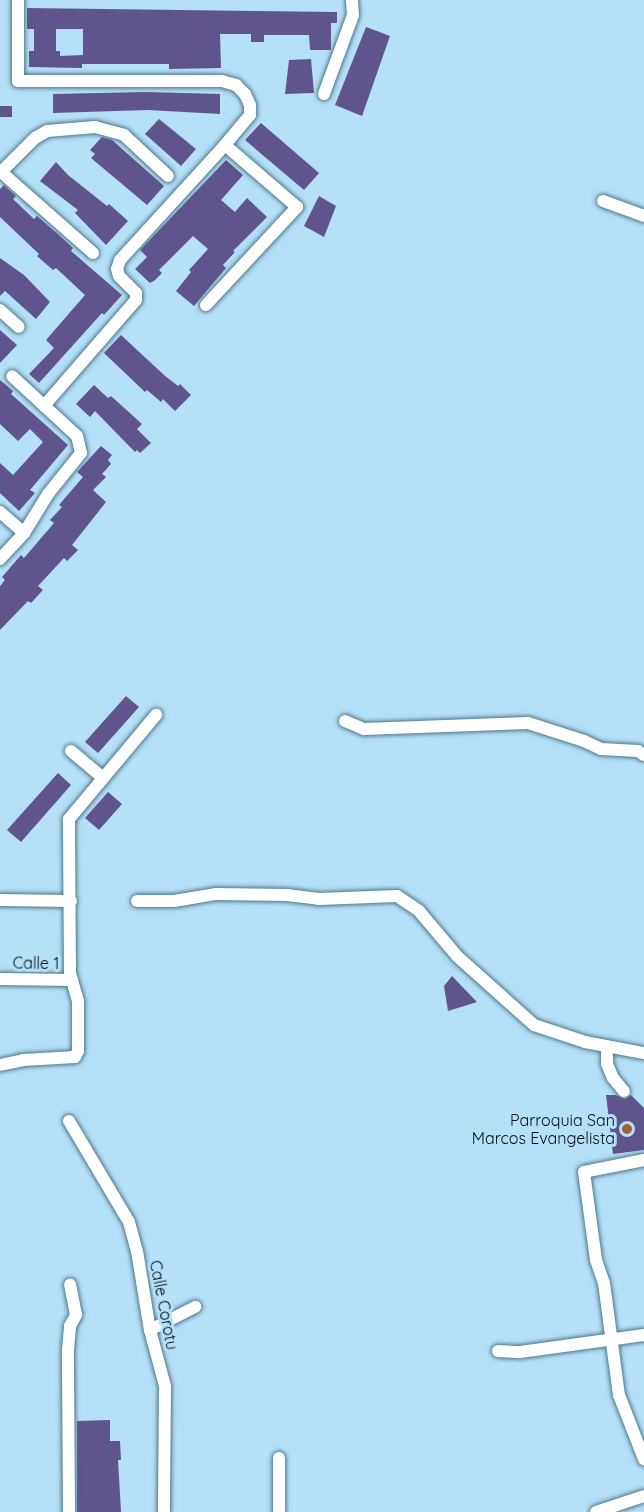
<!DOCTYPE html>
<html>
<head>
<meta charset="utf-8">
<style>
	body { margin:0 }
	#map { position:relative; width:644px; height:1512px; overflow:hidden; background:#b5e0f8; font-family:Quicksand,sans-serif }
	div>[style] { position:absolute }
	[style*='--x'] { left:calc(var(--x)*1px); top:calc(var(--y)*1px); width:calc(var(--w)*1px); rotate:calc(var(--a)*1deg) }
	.building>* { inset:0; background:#5f548b }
	.roads { filter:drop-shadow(0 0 2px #4f778c) drop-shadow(0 0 2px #4f778c) }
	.minor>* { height:12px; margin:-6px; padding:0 6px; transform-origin:6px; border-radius:6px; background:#fff }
	.dots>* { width:16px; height:16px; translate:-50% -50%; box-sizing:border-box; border:3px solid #b5e0f8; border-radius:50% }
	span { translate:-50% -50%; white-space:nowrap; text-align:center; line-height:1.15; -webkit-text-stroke:6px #b5e0f8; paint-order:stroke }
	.street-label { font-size:16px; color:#010e16 }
	.poi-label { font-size:16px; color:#010e16 }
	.right { translate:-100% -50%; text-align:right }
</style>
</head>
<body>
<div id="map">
	<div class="building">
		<div style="clip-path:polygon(evenodd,27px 8px,337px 12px,337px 23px,331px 23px,331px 50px,310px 50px,309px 35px,264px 35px,264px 42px,251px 42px,251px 34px,220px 34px,221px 68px,169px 69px,169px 64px,82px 64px,82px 68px,29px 67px,29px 51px,34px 51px,34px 29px,27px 29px,27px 8px,56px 29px,83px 29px,83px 55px,60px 56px,60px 51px,56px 51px,56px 29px)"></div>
		<div style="clip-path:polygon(366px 27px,390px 36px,362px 116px,335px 105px)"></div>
		<div style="clip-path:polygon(311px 59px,314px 93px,285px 94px,289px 60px)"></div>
		<div style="clip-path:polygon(146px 92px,220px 94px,220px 114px,148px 110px,53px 113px,53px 94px)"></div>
		<div style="clip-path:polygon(0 106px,12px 106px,12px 117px,0 117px)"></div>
		<div style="clip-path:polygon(159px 119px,196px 149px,181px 166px,145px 134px)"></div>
		<div style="clip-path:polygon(261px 123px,319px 173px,304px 190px,245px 140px)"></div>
		<div style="clip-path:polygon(102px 137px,112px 140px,164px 186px,147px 205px,91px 158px,95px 154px,90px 150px)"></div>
		<div style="clip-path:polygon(226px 160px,243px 175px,221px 200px,235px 212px,247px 198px,267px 217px,233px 251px,235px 252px,223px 265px,226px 268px,194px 306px,176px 291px,191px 272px,189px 270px,208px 249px,193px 236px,159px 270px,162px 273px,155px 280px,150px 283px,135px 269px,147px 257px,140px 250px)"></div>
		<div style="clip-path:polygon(56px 162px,68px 175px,107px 206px,109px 204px,128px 221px,106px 245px,75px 213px,78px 210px,40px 181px)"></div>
		<div style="clip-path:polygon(4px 185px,16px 196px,13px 199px,34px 219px,37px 216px,58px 234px,73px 248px,71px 251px,122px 295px,104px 315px,102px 313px,39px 383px,29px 374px,54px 348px,46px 340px,85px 295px,56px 268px,53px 270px,37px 256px,39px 254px,0 217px,0 189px)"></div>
		<div style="clip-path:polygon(319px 196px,336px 206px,324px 237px,304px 226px)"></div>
		<div style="clip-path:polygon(0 258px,24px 275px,50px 302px,36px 319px,5px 291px,0 296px)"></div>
		<div style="clip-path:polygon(0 330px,17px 345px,0 363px)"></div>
		<div style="clip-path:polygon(121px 335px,164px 375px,178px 386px,180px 384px,191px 395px,175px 411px,163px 399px,161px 402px,147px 390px,145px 392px,104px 353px)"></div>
		<div style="clip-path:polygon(0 380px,13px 391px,11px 394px,68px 445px,30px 490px,35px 493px,19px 511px,0 493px,0 463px,13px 475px,43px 442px,30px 429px,18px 441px,0 424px)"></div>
		<div style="clip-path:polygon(94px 385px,108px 398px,111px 396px,142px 424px,137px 429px,151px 443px,140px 453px,137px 450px,135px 452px,95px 411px,90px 417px,76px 404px)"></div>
		<div style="clip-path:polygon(101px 446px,112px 455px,108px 460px,111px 464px,102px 474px,106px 477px,93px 490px,106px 502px,72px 545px,78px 550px,67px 561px,64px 558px,38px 586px,43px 590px,31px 603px,28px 601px,0 630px,0 586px,5px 580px,2px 577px,21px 555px,24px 558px,54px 523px,50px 520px,62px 507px,59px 505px,83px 477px,77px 472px)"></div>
		<div style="clip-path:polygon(126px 696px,139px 707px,98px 753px,85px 742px)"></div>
		<div style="clip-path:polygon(58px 773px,71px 785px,21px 842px,7px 830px)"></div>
		<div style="clip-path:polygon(108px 792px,122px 804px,99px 830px,85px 818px)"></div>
		<div style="clip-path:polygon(452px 976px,477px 1002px,448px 1011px,444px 986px)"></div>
		<div style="clip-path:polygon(606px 1095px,616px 1095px,625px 1099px,631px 1095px,644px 1108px,644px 1150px,613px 1154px)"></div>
		<div style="clip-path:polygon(110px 1420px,110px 1441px,120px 1441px,121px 1460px,118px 1460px,121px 1512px,77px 1512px,77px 1421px)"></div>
	</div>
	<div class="roads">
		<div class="minor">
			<div style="--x:18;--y:0;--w:81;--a:90"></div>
			<div style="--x:18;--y:81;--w:204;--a:0"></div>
			<div style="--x:222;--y:81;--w:15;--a:16"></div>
			<div style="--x:236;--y:85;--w:13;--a:45"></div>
			<div style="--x:245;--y:94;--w:12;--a:66"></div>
			<div style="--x:250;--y:105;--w:10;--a:90"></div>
			<div style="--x:250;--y:115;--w:39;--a:130"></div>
			<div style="--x:225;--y:145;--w:156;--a:132.4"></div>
			<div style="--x:120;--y:260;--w:9;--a:108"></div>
			<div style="--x:117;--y:269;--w:7;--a:74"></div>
			<div style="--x:119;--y:276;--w:24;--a:45"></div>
			<div style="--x:136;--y:293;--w:7;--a:90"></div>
			<div style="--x:136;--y:300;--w:140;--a:131"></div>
			<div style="--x:324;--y:94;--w:84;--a:-69.8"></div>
			<div style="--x:353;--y:15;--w:15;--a:-94"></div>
			<div style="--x:0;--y:171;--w:124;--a:41.4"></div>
			<div style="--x:2;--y:171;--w:47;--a:-45"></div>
			<div style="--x:35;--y:138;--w:14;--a:-30"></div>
			<div style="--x:47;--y:131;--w:48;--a:-4.8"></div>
			<div style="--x:95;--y:127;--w:30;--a:15"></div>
			<div style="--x:124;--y:135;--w:60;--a:43"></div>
			<div style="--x:603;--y:201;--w:44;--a:20.1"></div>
			<div style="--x:206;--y:305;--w:134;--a:-47.1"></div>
			<div style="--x:297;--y:207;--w:95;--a:-139.3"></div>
			<div style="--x:0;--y:310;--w:25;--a:42"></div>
			<div style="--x:0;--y:512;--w:32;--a:41"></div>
			<div style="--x:0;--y:559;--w:35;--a:-47"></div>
			<div style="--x:24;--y:533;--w:46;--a:-58.4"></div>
			<div style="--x:48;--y:494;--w:53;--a:-51.2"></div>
			<div style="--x:81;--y:453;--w:17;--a:-103"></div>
			<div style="--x:77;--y:436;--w:88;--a:-137.3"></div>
			<div style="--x:345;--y:721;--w:21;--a:23"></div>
			<div style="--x:364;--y:729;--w:164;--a:-2.1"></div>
			<div style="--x:528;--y:723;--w:59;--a:17.8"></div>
			<div style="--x:584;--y:741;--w:19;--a:25"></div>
			<div style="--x:601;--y:749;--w:37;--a:3"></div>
			<div style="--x:638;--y:751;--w:7;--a:34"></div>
			<div style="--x:71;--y:751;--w:40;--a:40"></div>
			<div style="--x:0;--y:900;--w:71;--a:0.8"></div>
			<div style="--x:137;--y:901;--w:37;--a:0"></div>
			<div style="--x:174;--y:901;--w:43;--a:-9.5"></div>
			<div style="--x:216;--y:894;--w:71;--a:0.8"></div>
			<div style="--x:287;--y:895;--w:32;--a:7"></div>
			<div style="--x:319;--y:899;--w:78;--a:-2.2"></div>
			<div style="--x:397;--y:896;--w:27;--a:34"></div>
			<div style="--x:419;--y:911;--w:60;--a:49.7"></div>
			<div style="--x:458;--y:957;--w:102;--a:41.8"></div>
			<div style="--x:534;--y:1025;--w:54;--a:18.4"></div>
			<div style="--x:585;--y:1042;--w:60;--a:10.6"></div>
			<div style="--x:0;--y:979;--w:72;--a:0.8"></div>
			<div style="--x:607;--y:1047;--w:17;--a:90"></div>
			<div style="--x:607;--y:1064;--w:15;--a:67"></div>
			<div style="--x:613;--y:1078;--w:17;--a:50"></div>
			<div style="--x:0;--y:1065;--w:24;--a:-12"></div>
			<div style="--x:23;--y:1060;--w:52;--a:-3.3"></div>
			<div style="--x:75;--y:1057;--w:7;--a:-63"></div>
			<div style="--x:78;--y:1051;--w:50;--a:-90"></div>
			<div style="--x:78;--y:1001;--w:29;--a:-106"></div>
			<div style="--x:70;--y:973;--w:154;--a:-90.4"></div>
			<div style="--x:69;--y:819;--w:136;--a:-50.1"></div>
			<div style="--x:69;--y:1121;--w:117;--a:59.3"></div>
			<div style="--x:129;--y:1222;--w:30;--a:75"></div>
			<div style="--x:137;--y:1251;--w:80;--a:80.7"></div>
			<div style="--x:150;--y:1330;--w:58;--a:75"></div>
			<div style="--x:165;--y:1386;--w:126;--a:90.5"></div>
			<div style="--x:644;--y:1160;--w:61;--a:168.7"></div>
			<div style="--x:584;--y:1172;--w:89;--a:82.2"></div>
			<div style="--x:596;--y:1260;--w:24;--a:71"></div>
			<div style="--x:604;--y:1283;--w:113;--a:82.4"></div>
			<div style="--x:619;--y:1395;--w:69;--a:68.7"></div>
			<div style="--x:150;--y:1330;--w:51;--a:-27.1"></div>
			<div style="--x:498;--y:1351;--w:22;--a:3"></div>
			<div style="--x:520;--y:1352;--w:125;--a:-7.8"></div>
			<div style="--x:279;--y:1458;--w:54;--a:90"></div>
			<div style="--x:69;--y:1512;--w:162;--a:-90.4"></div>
			<div style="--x:68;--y:1350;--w:24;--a:-85"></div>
			<div style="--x:70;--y:1326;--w:13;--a:-61"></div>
			<div style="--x:76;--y:1315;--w:31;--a:-101"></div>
			<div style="--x:596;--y:1512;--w:51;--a:-18.4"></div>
		</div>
	</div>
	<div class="dots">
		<div style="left:627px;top:1129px;background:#a46031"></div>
	</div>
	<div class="street-label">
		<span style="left:36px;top:963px;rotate:1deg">Calle 1</span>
		<span style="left:164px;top:1305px;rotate:79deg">Calle Corotu</span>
	</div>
	<div class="poi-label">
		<span class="right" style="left:615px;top:1129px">Parroquia San<br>Marcos Evangelista</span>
	</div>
</div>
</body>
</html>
